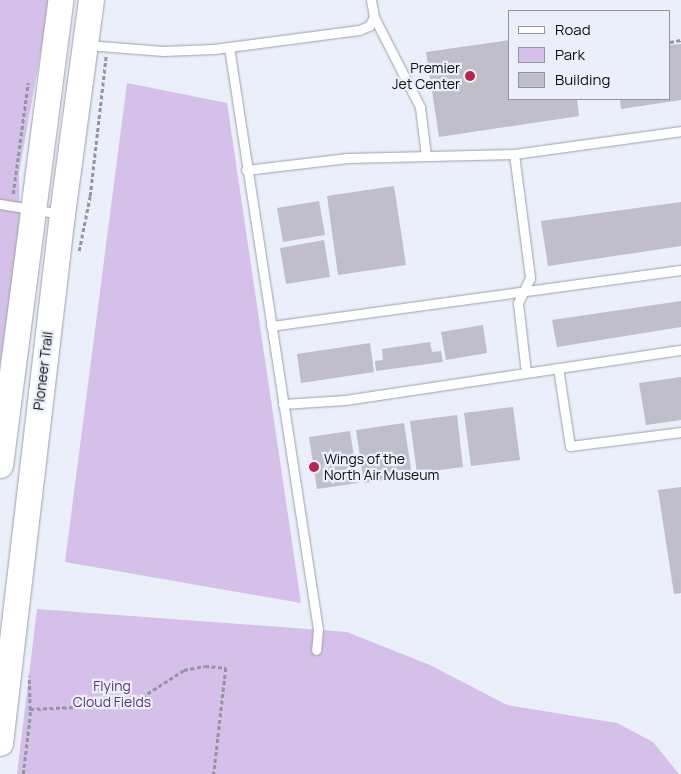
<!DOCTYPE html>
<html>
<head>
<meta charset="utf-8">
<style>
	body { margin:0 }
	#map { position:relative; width:681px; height:774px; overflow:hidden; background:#eaeff9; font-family:Manrope,sans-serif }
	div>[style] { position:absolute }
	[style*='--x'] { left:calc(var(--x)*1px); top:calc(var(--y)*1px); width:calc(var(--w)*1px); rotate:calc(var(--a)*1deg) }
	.green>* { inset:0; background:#d5c0e9 }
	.building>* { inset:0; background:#bfbec9 }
	.path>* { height:2.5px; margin-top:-1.25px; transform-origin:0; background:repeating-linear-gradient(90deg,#93969e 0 4px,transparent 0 6.5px) }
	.roads { filter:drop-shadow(0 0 1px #9ca0a9) drop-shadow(0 0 1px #9ca0a9) }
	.lane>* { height:9px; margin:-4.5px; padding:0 4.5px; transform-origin:4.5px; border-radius:4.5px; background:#fff }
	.secondary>* { height:25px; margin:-12.5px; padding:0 12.5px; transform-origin:12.5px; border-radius:12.5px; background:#fff }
	.dots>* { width:14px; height:14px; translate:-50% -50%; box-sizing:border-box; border:2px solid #eaeff9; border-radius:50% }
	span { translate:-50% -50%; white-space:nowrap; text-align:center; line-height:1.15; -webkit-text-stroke:4.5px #eaeff9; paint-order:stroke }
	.poi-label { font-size:14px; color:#0d0e12 }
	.right { translate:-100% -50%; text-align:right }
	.left { translate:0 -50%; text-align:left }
	.street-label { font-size:14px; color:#0d0e12 }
	.park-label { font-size:14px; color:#5b3677 }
	.legend { position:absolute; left:508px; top:10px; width:162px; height:90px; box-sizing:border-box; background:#eaeff9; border:1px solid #92959d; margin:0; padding:6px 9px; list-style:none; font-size:15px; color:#0d0e12 }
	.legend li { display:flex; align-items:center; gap:10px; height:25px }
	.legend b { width:25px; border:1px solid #92959d }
</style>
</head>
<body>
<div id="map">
	<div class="green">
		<div style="clip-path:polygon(0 0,50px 0,19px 173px,20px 234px,0 364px)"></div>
		<div style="clip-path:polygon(127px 83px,227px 103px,301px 603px,65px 562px)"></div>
		<div style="clip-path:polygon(37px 609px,347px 632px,430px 665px,507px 705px,617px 723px,653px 742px,679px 774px,17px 774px)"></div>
	</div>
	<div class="building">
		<div style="clip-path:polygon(510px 40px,510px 99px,577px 99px,579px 116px,439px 137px,426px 52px)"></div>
		<div style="clip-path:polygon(681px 44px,681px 100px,621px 109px,620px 99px,670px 99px,670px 45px)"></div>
		<div style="clip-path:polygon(394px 186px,406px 265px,338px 275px,327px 196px)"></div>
		<div style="clip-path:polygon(319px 201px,325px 235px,283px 242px,277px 208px)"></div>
		<div style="clip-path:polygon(681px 202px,681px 246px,548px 266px,541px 221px)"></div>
		<div style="clip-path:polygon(324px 240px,330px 277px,286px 284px,280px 248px)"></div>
		<div style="clip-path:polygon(681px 301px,681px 327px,557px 347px,552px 320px)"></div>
		<div style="clip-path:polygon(483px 325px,487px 353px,446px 360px,441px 332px)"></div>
		<div style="clip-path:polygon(430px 342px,432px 352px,441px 351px,443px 362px,376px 371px,375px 361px,383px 360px,382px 349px)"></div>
		<div style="clip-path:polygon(370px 343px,374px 372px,301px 383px,297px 354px)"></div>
		<div style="clip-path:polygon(681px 377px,681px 420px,646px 425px,639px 383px)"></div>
		<div style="clip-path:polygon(513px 407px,520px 460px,471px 466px,464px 413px)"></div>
		<div style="clip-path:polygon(457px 415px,463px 467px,417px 473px,410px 421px)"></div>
		<div style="clip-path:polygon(404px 423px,412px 476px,364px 483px,356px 430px)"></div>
		<div style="clip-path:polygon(350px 431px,358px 483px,317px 489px,309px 437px)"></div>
		<div style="clip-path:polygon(681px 487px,681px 593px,674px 594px,658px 490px)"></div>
	</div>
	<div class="path">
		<div style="--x:559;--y:11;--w:13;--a:0"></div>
		<div style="--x:670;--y:42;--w:11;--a:-10"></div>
		<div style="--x:13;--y:194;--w:112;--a:-82.3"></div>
		<div style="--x:79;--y:251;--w:56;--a:-78.7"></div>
		<div style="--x:90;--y:196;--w:141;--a:-83.5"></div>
		<div style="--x:30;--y:709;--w:93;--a:-2.5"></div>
		<div style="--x:123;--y:705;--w:21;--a:-23"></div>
		<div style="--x:142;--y:697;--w:50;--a:-32.7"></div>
		<div style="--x:184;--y:670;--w:21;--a:-11"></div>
		<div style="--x:205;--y:666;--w:21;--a:5"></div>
		<div style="--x:226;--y:668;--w:107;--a:96.5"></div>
		<div style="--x:23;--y:774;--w:58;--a:-83.1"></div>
		<div style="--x:30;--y:716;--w:40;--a:-91.4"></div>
	</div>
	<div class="roads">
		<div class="lane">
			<div style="--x:371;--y:0;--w:17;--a:80"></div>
			<div style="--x:374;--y:17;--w:101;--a:62.9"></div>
			<div style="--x:420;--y:107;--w:49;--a:83"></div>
			<div style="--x:87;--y:45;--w:76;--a:4.5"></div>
			<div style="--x:163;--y:51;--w:51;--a:-2.2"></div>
			<div style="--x:214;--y:49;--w:146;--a:-7.5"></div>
			<div style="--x:359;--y:30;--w:11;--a:-22"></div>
			<div style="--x:369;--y:26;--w:10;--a:-61"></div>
			<div style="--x:229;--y:47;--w:589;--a:81.31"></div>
			<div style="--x:318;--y:629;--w:21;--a:95"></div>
			<div style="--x:514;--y:154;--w:125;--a:82.6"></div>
			<div style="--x:530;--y:278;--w:28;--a:116"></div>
			<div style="--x:518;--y:303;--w:70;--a:83.5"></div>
			<div style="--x:246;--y:170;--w:102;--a:-6.8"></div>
			<div style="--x:347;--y:158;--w:167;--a:-1.4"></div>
			<div style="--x:514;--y:154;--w:169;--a:-7.8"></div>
			<div style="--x:0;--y:204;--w:62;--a:9.3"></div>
			<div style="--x:271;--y:326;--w:414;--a:-7.8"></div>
			<div style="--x:558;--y:368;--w:79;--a:81.3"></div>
			<div style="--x:570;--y:446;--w:112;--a:-7.2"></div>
			<div style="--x:283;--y:404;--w:62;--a:-3.7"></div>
			<div style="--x:345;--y:400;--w:340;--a:-8.5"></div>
		</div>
		<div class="secondary">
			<div style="--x:0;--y:465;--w:469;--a:-82.6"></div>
			<div style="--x:0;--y:743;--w:533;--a:-83.32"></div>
			<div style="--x:62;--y:214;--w:216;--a:-82.3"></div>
		</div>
	</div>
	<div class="dots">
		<div style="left:470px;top:76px;background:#b72650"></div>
		<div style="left:314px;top:467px;background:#b72650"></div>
	</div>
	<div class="poi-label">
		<span class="right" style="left:460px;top:76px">Premier<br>Jet Center</span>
		<span class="left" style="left:324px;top:467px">Wings of the<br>North Air Museum</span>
	</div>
	<div class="street-label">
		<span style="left:43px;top:371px;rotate:-83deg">Pioneer Trail</span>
	</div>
	<div class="park-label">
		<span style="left:112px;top:694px">Flying<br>Cloud Fields</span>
	</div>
	<ul class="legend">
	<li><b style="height:6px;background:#fff"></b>Road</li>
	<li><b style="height:14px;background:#d5c0e9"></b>Park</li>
	<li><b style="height:14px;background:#bfbec9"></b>Building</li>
	</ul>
</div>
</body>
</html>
